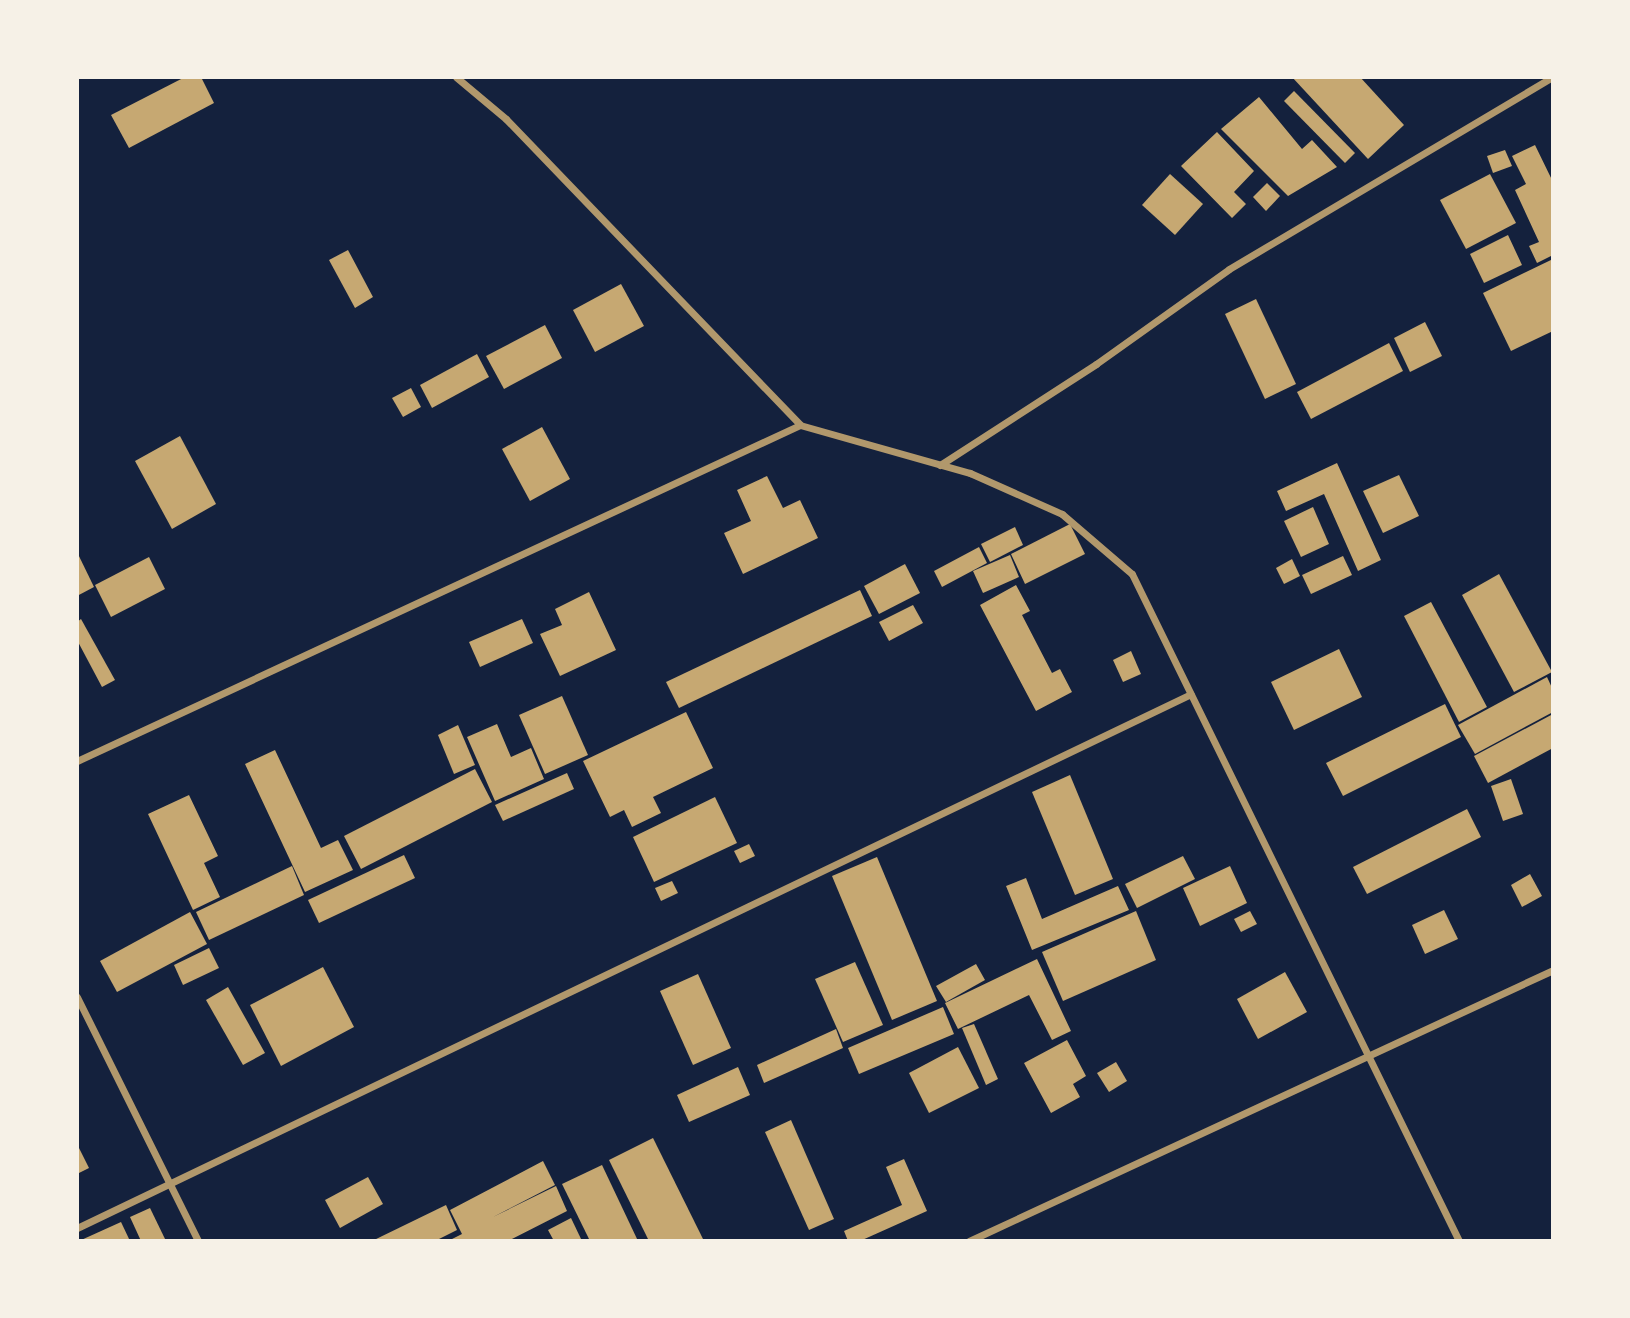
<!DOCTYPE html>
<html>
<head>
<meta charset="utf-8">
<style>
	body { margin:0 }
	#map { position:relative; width:1630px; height:1318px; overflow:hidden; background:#14213d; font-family:Jost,sans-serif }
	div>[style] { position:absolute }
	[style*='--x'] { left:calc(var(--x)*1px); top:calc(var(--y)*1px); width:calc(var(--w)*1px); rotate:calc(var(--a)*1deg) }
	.building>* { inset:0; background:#c6a872 }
	.minor>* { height:7px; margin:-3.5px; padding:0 3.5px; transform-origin:3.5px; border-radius:3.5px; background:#b1986c }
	span { translate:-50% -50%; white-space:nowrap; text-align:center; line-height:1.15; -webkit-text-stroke:5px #f6f1e7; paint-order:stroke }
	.frame { position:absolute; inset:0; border:79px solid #f6f1e7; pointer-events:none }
</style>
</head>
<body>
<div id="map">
	<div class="building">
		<div style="clip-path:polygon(185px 77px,201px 77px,214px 103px,129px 148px,111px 115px)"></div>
		<div style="clip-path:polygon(1292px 77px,1360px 77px,1404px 125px,1368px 159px)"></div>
		<div style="clip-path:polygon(1294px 91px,1355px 153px,1345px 163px,1284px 101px)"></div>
		<div style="clip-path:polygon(1259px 97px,1302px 149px,1312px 140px,1337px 167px,1288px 196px,1221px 129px)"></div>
		<div style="clip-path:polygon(1217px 132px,1254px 171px,1234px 192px,1246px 204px,1232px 218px,1181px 166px)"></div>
		<div style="clip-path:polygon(1535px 145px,1553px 182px,1553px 255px,1537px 263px,1529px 246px,1539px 242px,1515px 190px,1526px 184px,1512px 156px)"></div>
		<div style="clip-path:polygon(1505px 150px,1512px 166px,1493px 173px,1487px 156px)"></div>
		<div style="clip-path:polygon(1170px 174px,1203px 204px,1175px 235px,1142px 205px)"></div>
		<div style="clip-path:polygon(1490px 174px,1516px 223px,1466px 249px,1440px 200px)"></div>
		<div style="clip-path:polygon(1267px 183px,1280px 196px,1266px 211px,1253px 197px)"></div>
		<div style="clip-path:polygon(1508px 235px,1522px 265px,1484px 283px,1470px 254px)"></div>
		<div style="clip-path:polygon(348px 250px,373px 297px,355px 308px,329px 260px)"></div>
		<div style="clip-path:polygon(1553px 259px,1553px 331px,1511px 351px,1483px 293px)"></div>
		<div style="clip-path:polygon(621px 284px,644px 326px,595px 352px,573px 310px)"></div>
		<div style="clip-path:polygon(1256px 299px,1296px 384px,1265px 399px,1225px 314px)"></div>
		<div style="clip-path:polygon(1425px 322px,1442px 356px,1410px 372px,1394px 338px)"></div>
		<div style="clip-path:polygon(545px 325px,562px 358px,504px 389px,486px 356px)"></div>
		<div style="clip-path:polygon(1389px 343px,1403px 371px,1311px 419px,1297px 392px)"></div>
		<div style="clip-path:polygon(477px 354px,489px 377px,432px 408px,420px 385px)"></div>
		<div style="clip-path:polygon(411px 388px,421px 407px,403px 417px,392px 398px)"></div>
		<div style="clip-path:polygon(542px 427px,570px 479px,530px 501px,502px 449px)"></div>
		<div style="clip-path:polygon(180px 436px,216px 504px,172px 529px,135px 461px)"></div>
		<div style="clip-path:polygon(1337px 463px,1381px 560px,1358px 571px,1324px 494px,1286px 511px,1277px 491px)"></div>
		<div style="clip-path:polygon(1399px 475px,1419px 516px,1383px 533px,1363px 491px)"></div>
		<div style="clip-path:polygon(767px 476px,783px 508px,800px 500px,818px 538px,743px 574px,724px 533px,751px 521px,737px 490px)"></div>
		<div style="clip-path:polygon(1313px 507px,1329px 544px,1301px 557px,1284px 521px)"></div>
		<div style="clip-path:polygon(1070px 524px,1085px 554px,1025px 584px,1011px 554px)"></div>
		<div style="clip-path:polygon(1015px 527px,1023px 545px,990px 562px,981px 544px)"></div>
		<div style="clip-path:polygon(979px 547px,987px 563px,942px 587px,934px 571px)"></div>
		<div style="clip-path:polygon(77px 552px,94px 587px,77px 596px)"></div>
		<div style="clip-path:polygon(1010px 555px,1019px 577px,983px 593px,973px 571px)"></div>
		<div style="clip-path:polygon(1343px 556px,1352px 575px,1311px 594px,1302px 575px)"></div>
		<div style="clip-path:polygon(149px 557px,165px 589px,111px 617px,95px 585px)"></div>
		<div style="clip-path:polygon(1292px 559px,1300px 576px,1284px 584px,1276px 568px)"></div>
		<div style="clip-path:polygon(905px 564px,920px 593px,879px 614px,864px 586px)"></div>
		<div style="clip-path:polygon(1499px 574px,1552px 672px,1514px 692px,1462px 595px)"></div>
		<div style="clip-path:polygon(1016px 585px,1030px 611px,1022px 615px,1052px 673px,1060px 669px,1072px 692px,1036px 711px,980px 605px)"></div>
		<div style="clip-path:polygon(860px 590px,872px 616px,679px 708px,666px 682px)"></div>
		<div style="clip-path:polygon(589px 592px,616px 650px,560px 676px,540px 634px,562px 625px,555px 609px)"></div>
		<div style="clip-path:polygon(1431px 602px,1487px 707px,1459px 722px,1404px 616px)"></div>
		<div style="clip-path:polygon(913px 605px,923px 623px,889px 641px,879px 622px)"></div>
		<div style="clip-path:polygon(81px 619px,115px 680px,102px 687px,77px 640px,77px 622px)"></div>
		<div style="clip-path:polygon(522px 619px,533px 643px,480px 667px,469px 642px)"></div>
		<div style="clip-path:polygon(1339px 649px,1362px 697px,1294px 730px,1271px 682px)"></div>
		<div style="clip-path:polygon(1131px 651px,1141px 674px,1123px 682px,1113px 660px)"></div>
		<div style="clip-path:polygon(1547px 677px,1553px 690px,1553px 712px,1475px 754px,1458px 725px)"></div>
		<div style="clip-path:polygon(562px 696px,588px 755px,545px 774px,519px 715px)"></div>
		<div style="clip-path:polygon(1445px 704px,1461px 737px,1343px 796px,1326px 763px)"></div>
		<div style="clip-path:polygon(686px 712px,713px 768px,653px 797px,661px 813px,632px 827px,624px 810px,610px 817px,583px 761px)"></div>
		<div style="clip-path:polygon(1553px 714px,1553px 748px,1488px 783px,1474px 756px)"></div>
		<div style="clip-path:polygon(497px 724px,511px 757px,531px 748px,544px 779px,495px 801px,467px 737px)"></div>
		<div style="clip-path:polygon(458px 725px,475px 765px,454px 774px,438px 735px)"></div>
		<div style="clip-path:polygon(275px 750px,321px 848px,338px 840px,353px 870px,305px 892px,245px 764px)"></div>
		<div style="clip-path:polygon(475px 769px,492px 802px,361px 869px,344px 836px)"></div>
		<div style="clip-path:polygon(567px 773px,574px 789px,503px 821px,495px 805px)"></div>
		<div style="clip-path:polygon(1070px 775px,1113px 879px,1075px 895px,1032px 792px)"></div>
		<div style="clip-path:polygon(1511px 779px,1523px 814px,1503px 821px,1491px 786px)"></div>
		<div style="clip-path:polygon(189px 795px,218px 856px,204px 863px,220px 897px,193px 910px,148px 814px)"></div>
		<div style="clip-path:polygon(715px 797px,737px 843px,654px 882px,633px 837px)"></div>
		<div style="clip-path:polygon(1467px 809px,1481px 837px,1367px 894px,1353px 867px)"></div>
		<div style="clip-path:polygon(749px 844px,755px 856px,740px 863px,734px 851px)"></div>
		<div style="clip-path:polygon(404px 855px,415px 878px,319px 923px,308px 900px)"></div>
		<div style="clip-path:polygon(1183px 856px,1195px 879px,1137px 908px,1125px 884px)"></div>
		<div style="clip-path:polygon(877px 857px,937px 1001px,892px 1020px,832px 876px)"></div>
		<div style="clip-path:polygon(292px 866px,304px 895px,209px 940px,196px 912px)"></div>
		<div style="clip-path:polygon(1230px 866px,1247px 903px,1200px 926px,1183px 888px)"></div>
		<div style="clip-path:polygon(1530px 874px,1542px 896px,1522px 907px,1511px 885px)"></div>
		<div style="clip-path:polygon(1026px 878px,1042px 919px,1118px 886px,1129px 910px,1032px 950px,1006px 886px)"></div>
		<div style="clip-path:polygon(672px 881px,678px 893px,661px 901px,655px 888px)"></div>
		<div style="clip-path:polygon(1444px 910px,1458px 939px,1425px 954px,1412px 925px)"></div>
		<div style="clip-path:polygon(1136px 911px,1156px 960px,1063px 1001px,1042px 952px)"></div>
		<div style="clip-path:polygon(1250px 911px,1257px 924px,1241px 932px,1234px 919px)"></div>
		<div style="clip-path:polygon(190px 912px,207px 944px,117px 992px,100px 961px)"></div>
		<div style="clip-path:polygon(209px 948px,219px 968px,183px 985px,174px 965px)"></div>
		<div style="clip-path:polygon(1037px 959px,1071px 1031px,1052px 1040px,1029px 995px,958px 1029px,945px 1003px)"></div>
		<div style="clip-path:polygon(855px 962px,883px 1025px,843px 1042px,815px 979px)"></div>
		<div style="clip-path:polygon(976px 964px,985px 980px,946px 1002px,936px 986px)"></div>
		<div style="clip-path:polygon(323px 967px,354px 1027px,281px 1066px,250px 1005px)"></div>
		<div style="clip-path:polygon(1285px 972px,1307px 1012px,1258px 1039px,1237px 999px)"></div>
		<div style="clip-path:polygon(698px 974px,731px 1048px,693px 1065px,660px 991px)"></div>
		<div style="clip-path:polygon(228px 987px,265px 1053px,243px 1065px,206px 1000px)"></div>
		<div style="clip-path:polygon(943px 1007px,954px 1034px,859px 1074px,848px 1048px)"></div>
		<div style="clip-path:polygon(974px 1024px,998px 1079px,986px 1085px,962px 1028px)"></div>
		<div style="clip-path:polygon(836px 1029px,843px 1048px,764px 1083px,757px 1065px)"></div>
		<div style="clip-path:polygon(1067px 1040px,1086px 1076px,1073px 1084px,1080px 1097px,1051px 1113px,1024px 1063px)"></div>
		<div style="clip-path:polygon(958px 1047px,979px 1088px,929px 1113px,909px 1073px)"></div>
		<div style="clip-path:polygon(1116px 1062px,1127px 1081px,1109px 1092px,1097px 1073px)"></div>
		<div style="clip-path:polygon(738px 1067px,750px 1095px,689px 1122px,677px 1095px)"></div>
		<div style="clip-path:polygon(791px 1120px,834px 1219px,809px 1230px,765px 1132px)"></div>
		<div style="clip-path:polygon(653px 1138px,704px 1241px,649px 1241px,609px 1160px)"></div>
		<div style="clip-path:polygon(77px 1144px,89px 1168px,77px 1174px)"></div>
		<div style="clip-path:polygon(904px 1159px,927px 1211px,860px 1241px,848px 1241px,844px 1231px,902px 1205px,886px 1167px)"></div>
		<div style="clip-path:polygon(543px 1161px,555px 1185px,493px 1217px,556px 1186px,567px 1211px,508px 1241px,448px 1241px,462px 1234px,450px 1210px)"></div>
		<div style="clip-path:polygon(602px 1165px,638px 1241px,590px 1241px,562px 1184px)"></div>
		<div style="clip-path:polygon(368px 1177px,383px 1204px,340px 1228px,325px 1200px)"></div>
		<div style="clip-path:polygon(446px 1205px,457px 1230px,435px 1241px,372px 1241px)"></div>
		<div style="clip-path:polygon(150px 1208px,166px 1241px,141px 1241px,130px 1217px)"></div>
		<div style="clip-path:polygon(571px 1218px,582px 1241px,554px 1241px,548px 1230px)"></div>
		<div style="clip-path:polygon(121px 1222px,130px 1241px,79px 1241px)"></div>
	</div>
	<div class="minor">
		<div style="--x:456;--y:77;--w:65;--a:40"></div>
		<div style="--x:506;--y:119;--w:424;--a:46.1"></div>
		<div style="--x:800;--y:425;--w:177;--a:15.8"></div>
		<div style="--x:970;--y:473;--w:101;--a:24"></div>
		<div style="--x:1062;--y:514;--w:92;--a:40.6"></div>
		<div style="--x:1132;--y:574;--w:743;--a:63.88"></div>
		<div style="--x:940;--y:465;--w:186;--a:-32.9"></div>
		<div style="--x:1096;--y:364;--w:163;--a:-35.5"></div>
		<div style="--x:1229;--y:269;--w:377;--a:-30.7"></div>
		<div style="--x:77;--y:761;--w:797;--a:-24.93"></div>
		<div style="--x:77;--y:997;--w:272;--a:63.6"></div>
		<div style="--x:77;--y:1228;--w:1235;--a:-25.61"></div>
		<div style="--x:969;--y:1241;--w:644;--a:-24.89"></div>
	</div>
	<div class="frame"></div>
</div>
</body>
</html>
